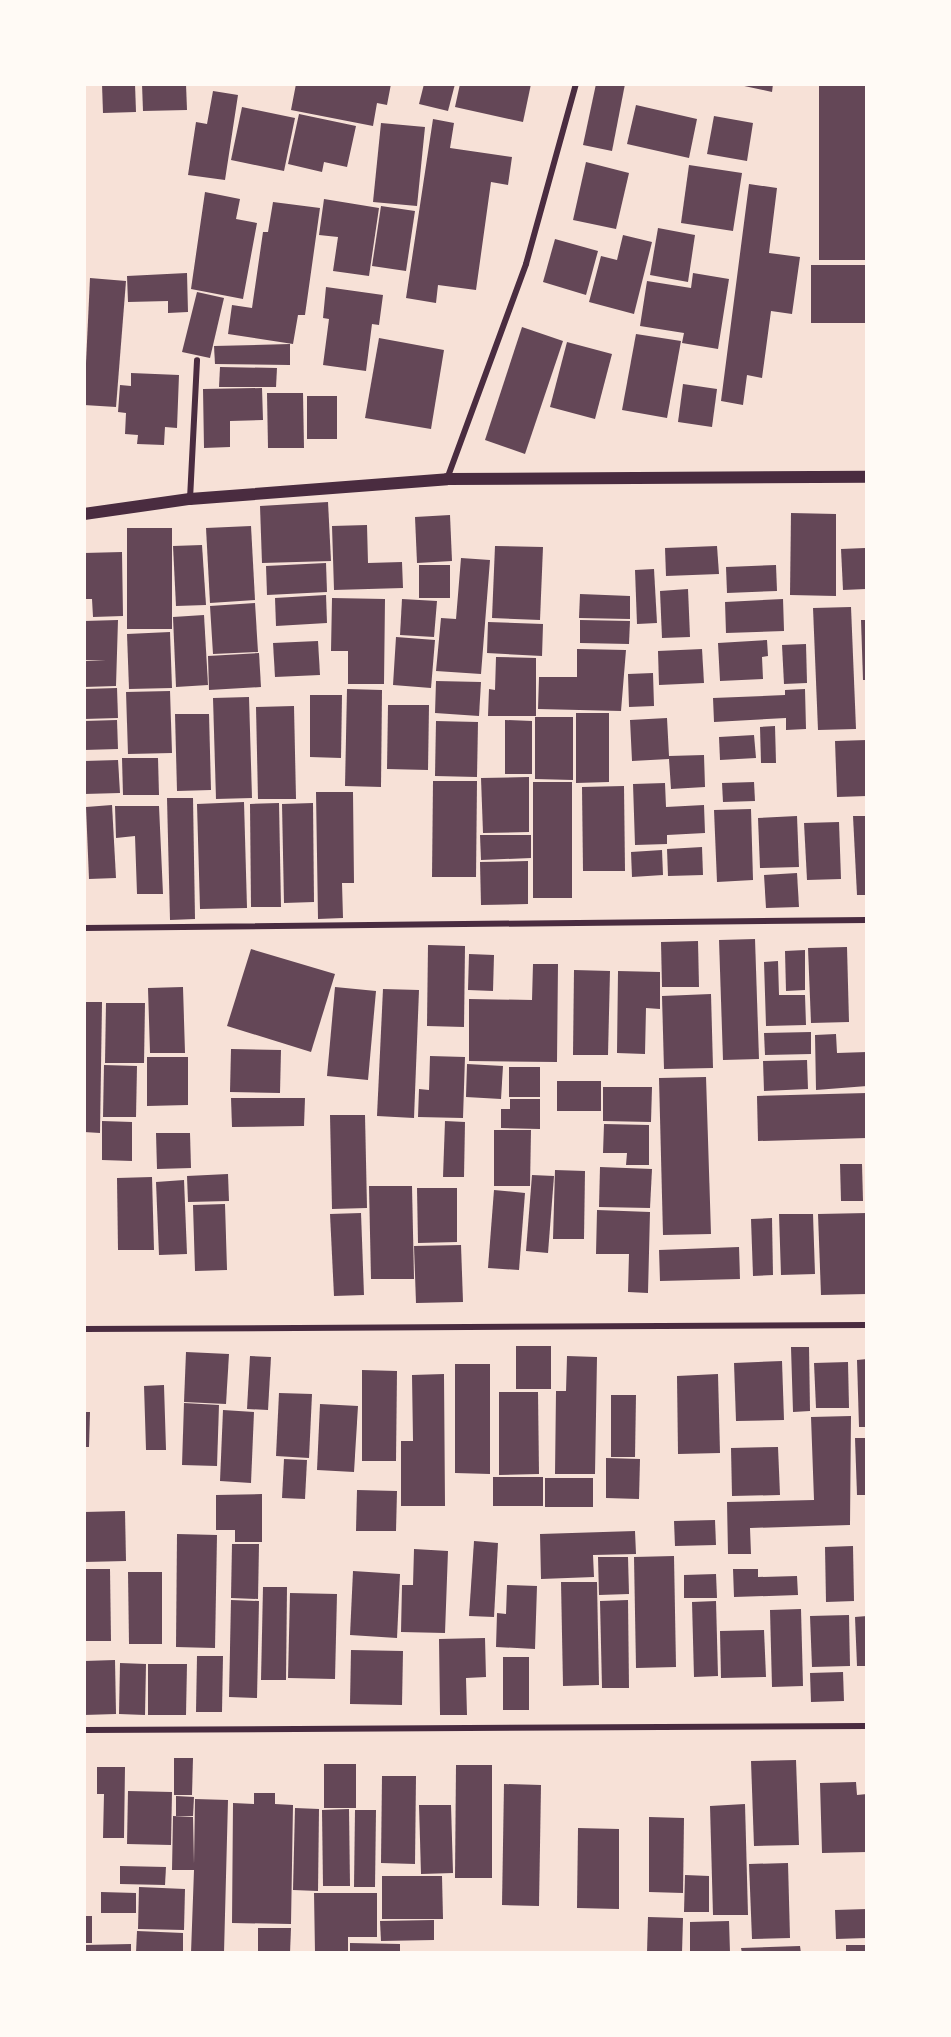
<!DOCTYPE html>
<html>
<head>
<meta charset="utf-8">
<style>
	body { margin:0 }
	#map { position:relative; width:951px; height:2037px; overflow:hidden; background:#f7e1d7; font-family:Montserrat,sans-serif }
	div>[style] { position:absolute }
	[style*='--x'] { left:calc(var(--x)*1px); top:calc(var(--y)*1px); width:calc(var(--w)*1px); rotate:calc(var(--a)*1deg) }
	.building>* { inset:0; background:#644757 }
	.minor>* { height:6px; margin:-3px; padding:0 3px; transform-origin:3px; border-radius:3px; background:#4a2c40 }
	.secondary>* { height:12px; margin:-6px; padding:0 6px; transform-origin:6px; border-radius:6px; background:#4a2c40 }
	span { translate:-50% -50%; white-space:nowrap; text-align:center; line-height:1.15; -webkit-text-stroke:4.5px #fffaf5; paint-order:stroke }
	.frame { position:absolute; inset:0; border:86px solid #fffaf5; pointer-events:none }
</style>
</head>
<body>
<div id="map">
	<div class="building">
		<div style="clip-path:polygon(102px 84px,135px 84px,136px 112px,103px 113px)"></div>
		<div style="clip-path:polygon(142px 84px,186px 84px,187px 110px,143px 111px)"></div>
		<div style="clip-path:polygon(296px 84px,391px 84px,387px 105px,377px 103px,373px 126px,291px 110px)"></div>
		<div style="clip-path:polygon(424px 84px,455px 84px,448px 111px,419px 104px)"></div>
		<div style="clip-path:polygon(460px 84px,531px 84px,523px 122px,455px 107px)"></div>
		<div style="clip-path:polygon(596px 84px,625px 84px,612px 151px,583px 145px)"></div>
		<div style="clip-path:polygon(735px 84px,773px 84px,772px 92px)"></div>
		<div style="clip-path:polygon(819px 84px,867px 84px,867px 260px,819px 260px)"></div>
		<div style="clip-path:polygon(213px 91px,238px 95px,225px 180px,188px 175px,196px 122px,207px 124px)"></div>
		<div style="clip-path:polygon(636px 105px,697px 119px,689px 158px,627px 144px)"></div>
		<div style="clip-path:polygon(242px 107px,295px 118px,284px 171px,231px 160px)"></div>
		<div style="clip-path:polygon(299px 114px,356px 126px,347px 167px,324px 162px,322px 172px,288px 164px)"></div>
		<div style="clip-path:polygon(714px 116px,753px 123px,747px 161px,707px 154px)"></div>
		<div style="clip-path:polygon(433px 119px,454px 123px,450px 148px,512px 157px,508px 185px,491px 182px,476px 290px,438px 285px,436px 303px,406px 298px)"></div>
		<div style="clip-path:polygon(381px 123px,425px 127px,417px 206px,373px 202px)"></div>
		<div style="clip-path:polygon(586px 162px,629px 173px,616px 229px,573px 220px)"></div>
		<div style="clip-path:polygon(689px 165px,742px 173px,733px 231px,681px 223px)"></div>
		<div style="clip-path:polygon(749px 184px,777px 188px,769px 253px,800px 257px,792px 314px,771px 311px,762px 378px,747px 375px,743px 405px,721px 401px)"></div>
		<div style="clip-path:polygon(205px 192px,240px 199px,236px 219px,257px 223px,243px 299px,191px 289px)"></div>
		<div style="clip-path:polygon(324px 199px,379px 208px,369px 276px,333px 271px,338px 237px,319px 235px)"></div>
		<div style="clip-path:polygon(273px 202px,320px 208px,305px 315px,298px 315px,293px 344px,228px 334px,232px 305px,252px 308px,263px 232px,268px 232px)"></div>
		<div style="clip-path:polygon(381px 206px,415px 211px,406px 271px,372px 266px)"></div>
		<div style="clip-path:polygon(658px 228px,695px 235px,688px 282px,650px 275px)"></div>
		<div style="clip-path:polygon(623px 235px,652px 242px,634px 314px,589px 302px,601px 256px,617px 260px)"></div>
		<div style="clip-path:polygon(555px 239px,598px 251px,586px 295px,543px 282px)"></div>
		<div style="clip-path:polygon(811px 265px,867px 265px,867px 323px,811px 323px)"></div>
		<div style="clip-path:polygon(187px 273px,188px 312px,168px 313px,168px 301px,128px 302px,127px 276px)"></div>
		<div style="clip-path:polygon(693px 273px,729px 279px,718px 349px,682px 343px,684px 333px,640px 326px,647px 281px,691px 288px)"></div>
		<div style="clip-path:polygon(90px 278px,126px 281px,116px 407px,84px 405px)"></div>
		<div style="clip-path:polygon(326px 287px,383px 295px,379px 325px,372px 324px,366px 371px,323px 365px,329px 319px,323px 318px)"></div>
		<div style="clip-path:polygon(197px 292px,224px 298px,210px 358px,182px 352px)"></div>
		<div style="clip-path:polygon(522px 327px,563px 341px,525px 454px,485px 440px)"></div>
		<div style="clip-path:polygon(636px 334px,681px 341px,667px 418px,622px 410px)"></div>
		<div style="clip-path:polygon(379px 338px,444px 350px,431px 429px,365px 418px)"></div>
		<div style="clip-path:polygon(567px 342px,612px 354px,595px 419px,550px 407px)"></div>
		<div style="clip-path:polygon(290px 344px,290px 365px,215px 364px,214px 346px)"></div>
		<div style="clip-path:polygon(220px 367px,277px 368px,276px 387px,219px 387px)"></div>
		<div style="clip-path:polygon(131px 373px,179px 375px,177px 428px,165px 427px,164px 445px,137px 444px,138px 435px,125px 434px,126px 413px,118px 412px,120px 385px,131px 386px)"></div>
		<div style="clip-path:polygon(683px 384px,717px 389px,712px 427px,678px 422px)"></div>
		<div style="clip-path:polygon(262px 388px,263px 420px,230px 421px,230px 447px,204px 448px,203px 389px)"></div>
		<div style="clip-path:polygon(267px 393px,303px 393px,304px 448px,268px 448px)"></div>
		<div style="clip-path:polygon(307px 396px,337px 396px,337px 439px,307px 439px)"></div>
		<div style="clip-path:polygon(328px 502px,331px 561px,262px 563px,260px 506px)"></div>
		<div style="clip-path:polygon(791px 513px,836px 514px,836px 596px,790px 595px)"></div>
		<div style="clip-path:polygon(450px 515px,452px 561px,417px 563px,415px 517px)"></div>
		<div style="clip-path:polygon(367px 525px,368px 563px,402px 562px,403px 588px,334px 590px,332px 526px)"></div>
		<div style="clip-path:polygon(251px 526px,255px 600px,210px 603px,206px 528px)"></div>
		<div style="clip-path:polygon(127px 528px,172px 528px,172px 629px,127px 629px)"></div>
		<div style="clip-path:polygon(202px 545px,206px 605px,176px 606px,173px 546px)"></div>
		<div style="clip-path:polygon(495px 546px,543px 547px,540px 620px,492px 618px)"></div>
		<div style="clip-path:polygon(717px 546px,719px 574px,666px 576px,665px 548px)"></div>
		<div style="clip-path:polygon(865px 548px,866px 589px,843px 590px,841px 549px)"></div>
		<div style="clip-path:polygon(122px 552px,123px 616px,93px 617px,92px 599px,84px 599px,84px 553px)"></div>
		<div style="clip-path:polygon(461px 558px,490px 560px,481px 674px,436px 671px,441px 618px,456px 619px)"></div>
		<div style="clip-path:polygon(326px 563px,327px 592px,267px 595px,266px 566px)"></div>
		<div style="clip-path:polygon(419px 565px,450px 565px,450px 598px,419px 598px)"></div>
		<div style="clip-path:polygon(776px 565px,777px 591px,727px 593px,726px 567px)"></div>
		<div style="clip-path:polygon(654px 569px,657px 623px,637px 624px,635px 570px)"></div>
		<div style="clip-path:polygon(688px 589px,690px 637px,662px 638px,660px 591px)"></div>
		<div style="clip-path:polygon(580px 594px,630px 596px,630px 619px,579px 618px)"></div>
		<div style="clip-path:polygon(326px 595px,327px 623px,276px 626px,275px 598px)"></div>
		<div style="clip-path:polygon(332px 598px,385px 599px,384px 684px,348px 684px,348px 651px,331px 651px)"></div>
		<div style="clip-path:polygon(402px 599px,437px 601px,434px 637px,400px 635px)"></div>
		<div style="clip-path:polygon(783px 599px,784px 631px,726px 633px,725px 602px)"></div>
		<div style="clip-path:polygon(255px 603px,258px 652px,213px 654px,210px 606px)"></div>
		<div style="clip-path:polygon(851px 607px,856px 729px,818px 730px,813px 608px)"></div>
		<div style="clip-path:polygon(204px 615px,208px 685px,176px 687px,173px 617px)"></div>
		<div style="clip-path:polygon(118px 620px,116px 686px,84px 687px,84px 661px,106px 660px,84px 660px,84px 621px)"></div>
		<div style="clip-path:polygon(580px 620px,630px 621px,629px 644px,580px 643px)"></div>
		<div style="clip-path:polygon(861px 620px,867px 620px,867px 680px,863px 680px)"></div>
		<div style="clip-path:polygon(488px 622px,543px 624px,542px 656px,487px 653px)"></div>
		<div style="clip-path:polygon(170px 632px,172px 688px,129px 689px,127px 634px)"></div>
		<div style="clip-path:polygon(396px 637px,435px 640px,431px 688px,393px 685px)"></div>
		<div style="clip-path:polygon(767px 640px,768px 656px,762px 657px,763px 679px,720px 681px,718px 643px)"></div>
		<div style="clip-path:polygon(318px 641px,320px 675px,275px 677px,273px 643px)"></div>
		<div style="clip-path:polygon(806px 644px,807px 683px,784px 684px,782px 645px)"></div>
		<div style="clip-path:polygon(577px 649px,626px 650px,621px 711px,538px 709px,539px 677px,577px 677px)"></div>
		<div style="clip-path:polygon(702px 649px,704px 683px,659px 685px,658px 651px)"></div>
		<div style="clip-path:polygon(259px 653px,261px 687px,209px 690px,208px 656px)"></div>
		<div style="clip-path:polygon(496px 657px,536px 658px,536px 716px,488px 716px,489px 689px,495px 690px)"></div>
		<div style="clip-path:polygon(653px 673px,654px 706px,629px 707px,628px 674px)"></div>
		<div style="clip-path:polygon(436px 681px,481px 682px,479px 716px,435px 713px)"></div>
		<div style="clip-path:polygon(117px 688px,118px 718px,84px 719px,84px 689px)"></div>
		<div style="clip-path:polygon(347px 689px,382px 690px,381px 787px,345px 786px)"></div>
		<div style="clip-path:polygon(805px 689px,806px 729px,786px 730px,786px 718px,714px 722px,713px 698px,785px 695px,785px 690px)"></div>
		<div style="clip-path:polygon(170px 691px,172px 753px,128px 754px,126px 692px)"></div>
		<div style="clip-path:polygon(310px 695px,342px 695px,341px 758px,310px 757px)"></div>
		<div style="clip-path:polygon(249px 697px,252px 798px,216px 799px,213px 698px)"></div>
		<div style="clip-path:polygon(388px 705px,429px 705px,428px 770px,387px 769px)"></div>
		<div style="clip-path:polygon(294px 706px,296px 799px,258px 799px,256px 707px)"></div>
		<div style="clip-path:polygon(576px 713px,609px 713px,609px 782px,576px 783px)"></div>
		<div style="clip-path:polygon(175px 714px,209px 714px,211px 790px,177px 791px)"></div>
		<div style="clip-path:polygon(535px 717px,573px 717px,573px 780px,535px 779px)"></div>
		<div style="clip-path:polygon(667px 718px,669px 756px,704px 755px,705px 787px,671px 789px,669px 759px,632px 761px,630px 720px)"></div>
		<div style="clip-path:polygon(117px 720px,118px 749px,84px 750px,84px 721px)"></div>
		<div style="clip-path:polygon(505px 720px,532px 721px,532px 774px,505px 774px)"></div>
		<div style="clip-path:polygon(436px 721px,478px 722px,477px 777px,435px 776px)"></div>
		<div style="clip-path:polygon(775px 726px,776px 763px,761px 763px,760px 727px)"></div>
		<div style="clip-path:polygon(754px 735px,756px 758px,720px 760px,719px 737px)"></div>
		<div style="clip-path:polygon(867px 740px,867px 796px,837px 797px,835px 741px)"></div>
		<div style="clip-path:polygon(122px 758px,158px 758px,159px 795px,123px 795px)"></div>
		<div style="clip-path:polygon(118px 760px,120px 793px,84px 794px,84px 761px)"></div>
		<div style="clip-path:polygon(529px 777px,529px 832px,483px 833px,481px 778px)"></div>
		<div style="clip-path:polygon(433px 781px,477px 781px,476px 877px,432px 877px)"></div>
		<div style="clip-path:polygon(533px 782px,572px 782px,572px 898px,533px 898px)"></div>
		<div style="clip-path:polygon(754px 782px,755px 801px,723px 802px,722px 783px)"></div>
		<div style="clip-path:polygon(665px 783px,666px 807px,704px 805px,705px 833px,667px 835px,667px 844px,635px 845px,633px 784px)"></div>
		<div style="clip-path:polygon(624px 786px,625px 871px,583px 871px,582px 787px)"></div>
		<div style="clip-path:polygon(316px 792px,353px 792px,354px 883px,342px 883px,343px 918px,318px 919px)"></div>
		<div style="clip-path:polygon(167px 798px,193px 798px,195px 919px,170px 920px)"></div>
		<div style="clip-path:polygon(244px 802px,247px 908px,200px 909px,197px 804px)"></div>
		<div style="clip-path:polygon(279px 803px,281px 907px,251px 907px,250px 804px)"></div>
		<div style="clip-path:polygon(313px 803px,314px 902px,284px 903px,282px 804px)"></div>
		<div style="clip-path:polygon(112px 805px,116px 878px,89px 879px,86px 807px)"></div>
		<div style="clip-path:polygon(115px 806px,159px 806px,163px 894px,137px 894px,135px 836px,116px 838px)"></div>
		<div style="clip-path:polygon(751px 809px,753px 880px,717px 882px,714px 810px)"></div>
		<div style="clip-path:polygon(797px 816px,799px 867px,760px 868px,758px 818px)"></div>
		<div style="clip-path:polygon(853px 816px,867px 816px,867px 895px,857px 895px)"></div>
		<div style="clip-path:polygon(839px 822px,841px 879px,807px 880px,804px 823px)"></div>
		<div style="clip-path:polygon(480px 835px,531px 835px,531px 858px,481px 860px)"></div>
		<div style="clip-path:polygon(702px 847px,703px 875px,668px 876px,667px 849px)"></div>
		<div style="clip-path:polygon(662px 850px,663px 875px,632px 877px,631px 852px)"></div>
		<div style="clip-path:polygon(528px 861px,528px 904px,481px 905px,480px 862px)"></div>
		<div style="clip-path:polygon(797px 873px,799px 907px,766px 908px,764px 875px)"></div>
		<div style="clip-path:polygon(755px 939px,759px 1059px,723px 1060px,719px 940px)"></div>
		<div style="clip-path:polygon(698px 941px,699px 987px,662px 987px,661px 942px)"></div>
		<div style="clip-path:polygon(428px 945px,465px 946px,464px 1027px,427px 1026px)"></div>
		<div style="clip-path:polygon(847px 947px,849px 1022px,811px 1023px,808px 948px)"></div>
		<div style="clip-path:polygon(251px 949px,335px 974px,311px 1052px,227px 1026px)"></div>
		<div style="clip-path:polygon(805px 950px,805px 990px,786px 991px,785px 951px)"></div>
		<div style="clip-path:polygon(469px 954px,494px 955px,493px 991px,468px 990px)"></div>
		<div style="clip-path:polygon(778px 961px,779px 995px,805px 995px,806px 1025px,766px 1026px,764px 962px)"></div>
		<div style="clip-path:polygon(533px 964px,558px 964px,557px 1062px,469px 1061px,469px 999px,532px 1000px)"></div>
		<div style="clip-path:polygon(574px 970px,610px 971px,608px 1055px,573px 1055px)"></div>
		<div style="clip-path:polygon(618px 971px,660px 972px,660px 1009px,646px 1008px,645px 1054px,617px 1053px)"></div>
		<div style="clip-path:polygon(183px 987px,185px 1053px,150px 1053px,148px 988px)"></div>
		<div style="clip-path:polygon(335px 987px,376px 991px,368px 1080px,327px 1076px)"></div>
		<div style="clip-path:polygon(383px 989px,419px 990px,414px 1118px,377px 1116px)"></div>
		<div style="clip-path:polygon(711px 994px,713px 1068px,664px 1069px,662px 996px)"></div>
		<div style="clip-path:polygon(84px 1002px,102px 1002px,100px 1133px,84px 1132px)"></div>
		<div style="clip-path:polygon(106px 1003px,145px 1003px,144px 1063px,105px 1063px)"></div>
		<div style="clip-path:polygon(811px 1032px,811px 1054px,765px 1055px,764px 1033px)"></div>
		<div style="clip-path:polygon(836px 1034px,837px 1053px,867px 1052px,867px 1086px,816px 1090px,815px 1035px)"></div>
		<div style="clip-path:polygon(231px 1049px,281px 1050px,280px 1093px,230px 1092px)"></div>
		<div style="clip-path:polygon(430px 1056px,465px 1057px,463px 1118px,418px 1117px,419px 1089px,429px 1090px)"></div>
		<div style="clip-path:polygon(147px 1057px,188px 1057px,188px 1105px,147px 1106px)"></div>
		<div style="clip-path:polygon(807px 1060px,808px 1089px,764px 1091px,763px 1061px)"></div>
		<div style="clip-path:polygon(467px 1064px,503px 1066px,501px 1099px,466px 1097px)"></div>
		<div style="clip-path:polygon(104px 1065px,137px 1066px,136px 1117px,103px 1117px)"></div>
		<div style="clip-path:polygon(509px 1067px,540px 1067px,540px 1097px,509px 1097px)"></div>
		<div style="clip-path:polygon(706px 1077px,711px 1234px,663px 1235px,659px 1078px)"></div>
		<div style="clip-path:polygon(557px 1081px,601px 1081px,601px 1111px,557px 1111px)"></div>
		<div style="clip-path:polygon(603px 1087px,652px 1087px,651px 1122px,603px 1121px)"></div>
		<div style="clip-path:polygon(867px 1093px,867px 1138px,758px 1141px,757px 1096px)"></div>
		<div style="clip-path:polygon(231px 1098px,305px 1098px,304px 1126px,232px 1127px)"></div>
		<div style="clip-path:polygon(510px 1099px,540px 1099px,540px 1129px,501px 1128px,501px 1109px,510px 1109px)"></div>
		<div style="clip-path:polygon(330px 1115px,365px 1115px,367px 1208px,332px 1209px)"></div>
		<div style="clip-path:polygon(102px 1121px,132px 1122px,132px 1161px,102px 1160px)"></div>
		<div style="clip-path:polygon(445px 1121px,465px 1122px,464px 1177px,443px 1177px)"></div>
		<div style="clip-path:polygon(604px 1124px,649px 1125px,649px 1165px,626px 1165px,627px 1153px,603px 1153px)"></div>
		<div style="clip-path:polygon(494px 1130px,531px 1130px,530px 1186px,494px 1186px)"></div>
		<div style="clip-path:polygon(156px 1133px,190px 1133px,191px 1168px,157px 1169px)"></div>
		<div style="clip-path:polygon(840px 1164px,862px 1164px,863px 1201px,841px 1201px)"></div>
		<div style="clip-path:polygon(600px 1167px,652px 1169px,650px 1208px,599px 1207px)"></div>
		<div style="clip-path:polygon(555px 1170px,585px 1171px,584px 1239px,553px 1239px)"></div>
		<div style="clip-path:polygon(228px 1174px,229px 1201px,188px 1202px,187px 1176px)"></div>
		<div style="clip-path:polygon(532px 1175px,554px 1176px,548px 1253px,526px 1251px)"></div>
		<div style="clip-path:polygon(152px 1177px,154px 1250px,118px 1250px,117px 1178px)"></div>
		<div style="clip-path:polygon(184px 1180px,187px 1254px,159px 1255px,156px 1182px)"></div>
		<div style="clip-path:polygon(369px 1186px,412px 1186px,414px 1279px,371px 1279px)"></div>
		<div style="clip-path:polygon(417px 1188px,457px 1188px,457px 1242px,418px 1243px)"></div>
		<div style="clip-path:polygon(494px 1190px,525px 1193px,519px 1270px,488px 1268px)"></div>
		<div style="clip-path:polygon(225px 1204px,227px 1270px,195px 1271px,193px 1205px)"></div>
		<div style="clip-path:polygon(597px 1210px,650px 1212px,648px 1293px,628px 1292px,629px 1254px,596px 1254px)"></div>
		<div style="clip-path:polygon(361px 1213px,364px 1295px,334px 1296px,330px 1214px)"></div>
		<div style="clip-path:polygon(867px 1213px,867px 1294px,821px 1295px,818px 1214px)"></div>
		<div style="clip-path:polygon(779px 1214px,813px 1214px,815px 1274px,781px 1275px)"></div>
		<div style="clip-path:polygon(772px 1218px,773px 1275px,753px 1276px,751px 1219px)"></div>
		<div style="clip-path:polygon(461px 1245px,463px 1302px,416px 1303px,414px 1246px)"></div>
		<div style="clip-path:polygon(739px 1247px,740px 1279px,660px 1281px,659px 1250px)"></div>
		<div style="clip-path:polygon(516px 1346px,551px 1346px,551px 1389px,516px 1389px)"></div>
		<div style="clip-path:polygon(791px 1347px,809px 1347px,810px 1411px,793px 1412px)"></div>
		<div style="clip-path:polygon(186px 1352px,229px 1354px,226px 1404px,184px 1402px)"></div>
		<div style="clip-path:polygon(250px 1356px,271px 1357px,268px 1410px,247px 1409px)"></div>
		<div style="clip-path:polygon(567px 1356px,597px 1357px,595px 1474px,555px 1474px,556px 1391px,566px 1391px)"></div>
		<div style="clip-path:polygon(867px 1359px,867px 1427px,859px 1427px,857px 1360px)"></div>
		<div style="clip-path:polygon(782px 1361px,784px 1420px,736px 1421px,734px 1363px)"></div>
		<div style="clip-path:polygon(848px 1362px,849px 1408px,816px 1408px,814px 1363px)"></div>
		<div style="clip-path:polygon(455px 1364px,490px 1364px,490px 1474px,455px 1473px)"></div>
		<div style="clip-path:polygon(362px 1370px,397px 1371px,396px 1461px,362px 1461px)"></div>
		<div style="clip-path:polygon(444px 1374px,445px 1506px,401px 1506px,401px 1441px,413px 1441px,412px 1375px)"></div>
		<div style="clip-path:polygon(718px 1374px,720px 1453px,678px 1454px,677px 1376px)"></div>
		<div style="clip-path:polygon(164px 1385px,166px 1450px,146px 1450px,144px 1386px)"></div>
		<div style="clip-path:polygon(499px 1392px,538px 1392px,539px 1474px,499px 1475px)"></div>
		<div style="clip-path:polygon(279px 1393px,312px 1394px,309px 1458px,276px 1456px)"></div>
		<div style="clip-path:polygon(611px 1395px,636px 1395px,635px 1457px,611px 1457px)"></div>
		<div style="clip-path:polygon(184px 1403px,219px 1405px,217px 1466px,182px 1465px)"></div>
		<div style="clip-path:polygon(320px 1404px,358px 1406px,354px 1472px,317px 1470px)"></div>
		<div style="clip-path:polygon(223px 1410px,254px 1412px,251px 1483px,220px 1481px)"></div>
		<div style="clip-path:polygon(84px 1412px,90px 1412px,89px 1447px,84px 1447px)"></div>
		<div style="clip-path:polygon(851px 1416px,850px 1525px,750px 1528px,751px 1554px,728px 1554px,727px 1502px,814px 1500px,811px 1417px)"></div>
		<div style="clip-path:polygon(855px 1438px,867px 1438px,867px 1495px,857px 1495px)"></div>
		<div style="clip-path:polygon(778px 1447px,780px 1495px,732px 1496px,731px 1448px)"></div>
		<div style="clip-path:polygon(606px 1458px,640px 1459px,639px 1499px,606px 1498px)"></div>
		<div style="clip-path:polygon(284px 1459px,307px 1460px,305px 1499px,282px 1498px)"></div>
		<div style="clip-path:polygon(493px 1477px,543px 1477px,543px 1506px,493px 1506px)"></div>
		<div style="clip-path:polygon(545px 1478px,593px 1478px,593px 1507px,545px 1507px)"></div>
		<div style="clip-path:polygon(357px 1490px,397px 1491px,396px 1531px,356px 1531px)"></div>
		<div style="clip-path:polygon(262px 1494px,262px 1542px,235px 1542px,235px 1530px,216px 1530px,216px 1495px)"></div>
		<div style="clip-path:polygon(125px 1511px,126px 1561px,84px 1562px,84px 1512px)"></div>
		<div style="clip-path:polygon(715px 1520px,716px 1545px,675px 1546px,674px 1521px)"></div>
		<div style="clip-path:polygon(635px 1531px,636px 1554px,593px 1555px,594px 1577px,541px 1579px,540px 1534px)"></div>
		<div style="clip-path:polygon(177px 1534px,217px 1535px,215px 1648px,176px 1647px)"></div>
		<div style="clip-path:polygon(474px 1541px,498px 1543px,494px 1617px,469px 1616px)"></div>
		<div style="clip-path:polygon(232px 1544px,259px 1544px,258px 1599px,231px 1598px)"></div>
		<div style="clip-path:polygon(853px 1546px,854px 1601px,826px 1602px,825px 1547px)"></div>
		<div style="clip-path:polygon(414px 1549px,448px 1551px,445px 1633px,401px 1632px,402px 1585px,413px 1585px)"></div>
		<div style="clip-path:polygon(674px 1556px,676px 1667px,636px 1668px,634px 1557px)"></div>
		<div style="clip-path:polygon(598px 1557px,628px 1557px,629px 1594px,599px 1595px)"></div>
		<div style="clip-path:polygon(84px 1569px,110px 1569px,111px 1641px,84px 1641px)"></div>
		<div style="clip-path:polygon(733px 1569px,758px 1569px,758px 1577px,797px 1576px,798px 1595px,734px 1597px)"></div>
		<div style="clip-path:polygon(353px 1571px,400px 1574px,397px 1638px,350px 1635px)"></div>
		<div style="clip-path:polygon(128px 1572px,162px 1572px,162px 1644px,129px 1644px)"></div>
		<div style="clip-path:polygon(716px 1574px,717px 1598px,684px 1598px,684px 1575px)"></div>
		<div style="clip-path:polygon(561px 1582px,597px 1582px,599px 1685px,563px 1686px)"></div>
		<div style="clip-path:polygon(507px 1585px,537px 1586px,535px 1649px,496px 1647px,497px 1613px,506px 1614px)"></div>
		<div style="clip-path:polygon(263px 1587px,287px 1587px,286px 1680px,261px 1680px)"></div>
		<div style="clip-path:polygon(290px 1593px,337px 1594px,335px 1679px,288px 1678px)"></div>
		<div style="clip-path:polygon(231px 1600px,259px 1601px,257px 1698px,229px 1697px)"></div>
		<div style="clip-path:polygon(628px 1600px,629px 1688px,602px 1688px,600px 1601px)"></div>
		<div style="clip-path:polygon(716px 1601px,718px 1676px,694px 1677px,692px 1602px)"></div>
		<div style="clip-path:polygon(801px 1609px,803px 1686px,772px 1687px,770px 1610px)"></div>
		<div style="clip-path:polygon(849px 1615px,850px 1666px,812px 1667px,810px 1616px)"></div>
		<div style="clip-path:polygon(867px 1616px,867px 1666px,857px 1666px,855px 1617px)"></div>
		<div style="clip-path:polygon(764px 1630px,766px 1677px,721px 1678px,720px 1631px)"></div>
		<div style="clip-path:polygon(485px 1638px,486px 1677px,466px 1678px,467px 1715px,440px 1715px,439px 1639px)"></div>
		<div style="clip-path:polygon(351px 1650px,403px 1651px,402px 1705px,350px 1704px)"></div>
		<div style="clip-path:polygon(197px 1656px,223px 1656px,222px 1712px,196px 1712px)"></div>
		<div style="clip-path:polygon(503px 1657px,529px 1657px,529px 1710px,503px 1710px)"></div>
		<div style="clip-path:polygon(115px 1660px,116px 1714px,84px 1715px,84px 1661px)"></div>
		<div style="clip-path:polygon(120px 1663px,146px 1664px,145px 1715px,119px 1714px)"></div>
		<div style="clip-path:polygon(148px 1664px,187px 1664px,186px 1715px,148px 1715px)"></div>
		<div style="clip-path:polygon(843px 1672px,844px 1701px,811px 1702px,810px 1673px)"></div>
		<div style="clip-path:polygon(174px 1758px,193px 1758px,192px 1795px,174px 1795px)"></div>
		<div style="clip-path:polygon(796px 1760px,799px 1845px,754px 1846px,751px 1761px)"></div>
		<div style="clip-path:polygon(324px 1764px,356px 1764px,356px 1808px,324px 1808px)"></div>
		<div style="clip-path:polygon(456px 1765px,492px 1765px,492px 1878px,455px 1878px)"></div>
		<div style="clip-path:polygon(97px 1767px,125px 1767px,124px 1838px,103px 1838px,104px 1794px,97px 1794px)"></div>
		<div style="clip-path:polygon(382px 1776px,416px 1776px,415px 1864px,381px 1863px)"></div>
		<div style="clip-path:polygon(856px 1782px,857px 1795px,867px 1794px,867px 1852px,822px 1853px,820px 1783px)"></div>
		<div style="clip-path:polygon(504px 1784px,541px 1785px,539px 1906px,502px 1905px)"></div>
		<div style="clip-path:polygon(128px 1791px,172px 1792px,171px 1845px,127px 1844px)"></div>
		<div style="clip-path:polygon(254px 1793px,275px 1793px,275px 1804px,293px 1805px,291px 1924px,232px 1923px,233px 1803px,254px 1804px)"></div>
		<div style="clip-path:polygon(176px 1796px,194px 1797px,193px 1816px,176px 1816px)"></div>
		<div style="clip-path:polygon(195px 1799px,228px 1800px,224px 1953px,191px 1953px,194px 1870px,172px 1870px,173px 1816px,193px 1817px,194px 1864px)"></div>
		<div style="clip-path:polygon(745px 1804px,748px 1915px,713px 1915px,710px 1806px)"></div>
		<div style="clip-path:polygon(419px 1805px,451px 1805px,453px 1873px,421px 1874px)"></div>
		<div style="clip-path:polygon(295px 1808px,319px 1809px,318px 1891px,293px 1890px)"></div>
		<div style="clip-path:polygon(349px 1809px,350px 1886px,323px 1886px,322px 1810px)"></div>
		<div style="clip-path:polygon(355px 1810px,376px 1810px,375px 1887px,354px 1887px)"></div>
		<div style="clip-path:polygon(649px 1817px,684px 1818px,683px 1893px,649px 1892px)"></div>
		<div style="clip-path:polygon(578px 1828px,619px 1829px,619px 1909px,577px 1908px)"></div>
		<div style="clip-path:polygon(788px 1863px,790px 1938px,752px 1939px,749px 1864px)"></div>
		<div style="clip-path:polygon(120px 1866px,166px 1867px,165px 1885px,120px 1884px)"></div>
		<div style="clip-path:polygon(685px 1875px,709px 1876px,709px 1912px,684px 1912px)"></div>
		<div style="clip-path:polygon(382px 1876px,442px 1876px,443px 1919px,382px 1919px)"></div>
		<div style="clip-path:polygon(139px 1887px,185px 1889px,184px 1930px,138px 1929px)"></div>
		<div style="clip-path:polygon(101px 1892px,136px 1893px,136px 1913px,101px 1913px)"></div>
		<div style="clip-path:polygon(314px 1893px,377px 1893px,377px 1937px,348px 1937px,348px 1953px,315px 1953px)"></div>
		<div style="clip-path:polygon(867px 1909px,867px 1938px,836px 1939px,835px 1910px)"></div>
		<div style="clip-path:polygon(84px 1916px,92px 1916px,92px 1943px,84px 1943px)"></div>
		<div style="clip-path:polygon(648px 1917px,683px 1918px,682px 1953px,647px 1953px)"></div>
		<div style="clip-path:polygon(434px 1920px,434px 1940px,381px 1941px,380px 1921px)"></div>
		<div style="clip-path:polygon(729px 1921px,730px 1953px,690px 1953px,690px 1922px)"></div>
		<div style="clip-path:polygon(258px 1928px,291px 1928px,290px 1953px,258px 1953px)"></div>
		<div style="clip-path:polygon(137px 1931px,183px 1933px,183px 1953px,136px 1953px)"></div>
		<div style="clip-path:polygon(350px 1943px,400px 1944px,400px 1953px,350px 1953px)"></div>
		<div style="clip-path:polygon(131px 1944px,131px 1953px,84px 1953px,84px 1945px)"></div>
		<div style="clip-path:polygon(846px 1945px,867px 1945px,867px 1953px,846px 1953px)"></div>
		<div style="clip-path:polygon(800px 1946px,801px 1953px,742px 1953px,741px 1948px)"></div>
	</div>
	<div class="minor">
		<div style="--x:447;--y:479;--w:229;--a:-69.8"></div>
		<div style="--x:526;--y:264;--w:187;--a:-74.5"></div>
		<div style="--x:190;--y:499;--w:139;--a:-87.1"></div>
		<div style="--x:84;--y:928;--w:783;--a:-0.59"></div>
		<div style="--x:84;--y:1329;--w:783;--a:-0.29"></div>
		<div style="--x:84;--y:1730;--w:783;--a:-0.29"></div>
	</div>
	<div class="secondary">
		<div style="--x:84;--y:514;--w:107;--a:-8.1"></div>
		<div style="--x:190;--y:499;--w:258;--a:-4.4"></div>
		<div style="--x:447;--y:479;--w:420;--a:-0.3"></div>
	</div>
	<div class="frame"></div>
</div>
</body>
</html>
